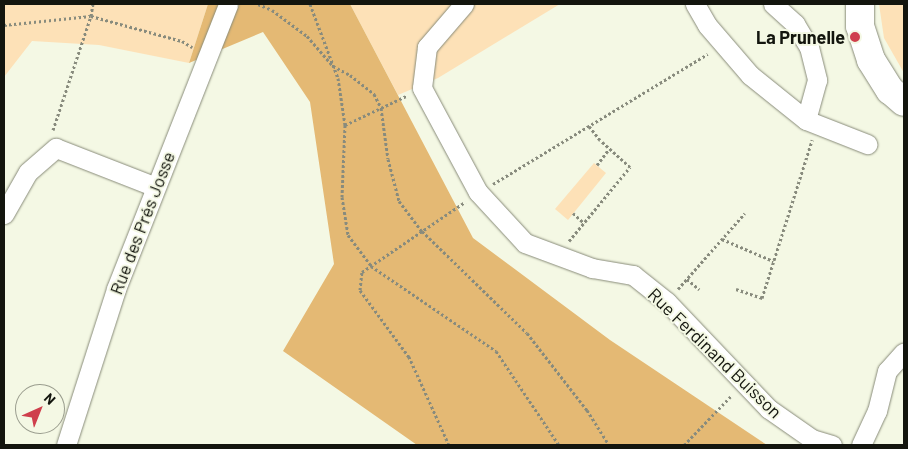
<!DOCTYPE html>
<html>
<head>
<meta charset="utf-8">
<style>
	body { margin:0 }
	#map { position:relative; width:908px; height:449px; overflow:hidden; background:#f4f8e4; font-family:Barlow,sans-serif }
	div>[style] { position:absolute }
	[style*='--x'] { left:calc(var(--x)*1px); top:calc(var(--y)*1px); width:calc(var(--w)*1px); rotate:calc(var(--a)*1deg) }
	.green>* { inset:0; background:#fde1b7 }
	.forest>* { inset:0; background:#e4b974 }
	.path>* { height:3px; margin-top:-1.5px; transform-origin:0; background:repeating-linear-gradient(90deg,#888b7d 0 2.5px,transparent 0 5px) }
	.roads { filter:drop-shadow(0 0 1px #888b79) drop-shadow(0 0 1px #888b79) }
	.street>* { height:19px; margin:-9.5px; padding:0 9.5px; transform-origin:9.5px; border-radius:9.5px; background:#fff }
	.secondary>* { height:28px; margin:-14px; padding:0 14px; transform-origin:14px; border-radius:14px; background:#fff }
	.dots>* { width:14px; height:14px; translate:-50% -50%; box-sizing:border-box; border:2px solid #f4f8e4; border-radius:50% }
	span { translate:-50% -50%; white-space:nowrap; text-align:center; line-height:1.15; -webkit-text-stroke:4px #f4f8e4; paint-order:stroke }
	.poi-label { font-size:18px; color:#13150e; font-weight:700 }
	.right { translate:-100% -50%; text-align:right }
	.street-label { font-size:18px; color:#13150e }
	.frame { position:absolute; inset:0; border:5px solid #13150e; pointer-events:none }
	.north { position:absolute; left:15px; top:384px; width:50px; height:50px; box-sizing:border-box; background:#f4f8e4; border:1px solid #9a9d8e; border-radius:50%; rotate:44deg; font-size:14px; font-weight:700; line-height:20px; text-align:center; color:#13150e }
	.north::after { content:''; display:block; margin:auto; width:18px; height:22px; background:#cf3f4c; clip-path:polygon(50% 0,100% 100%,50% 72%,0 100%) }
</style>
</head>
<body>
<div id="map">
	<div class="green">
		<div style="clip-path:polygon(4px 4px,208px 4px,189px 63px,99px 45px,32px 41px,4px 77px)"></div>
		<div style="clip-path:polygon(350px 4px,560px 4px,438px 78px,398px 95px)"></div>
		<div style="clip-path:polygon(879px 4px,904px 4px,904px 73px,884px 38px)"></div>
		<div style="clip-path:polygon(594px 163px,606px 173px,568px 220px,555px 209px)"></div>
	</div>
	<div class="forest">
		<div style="clip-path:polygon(208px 4px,350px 4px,473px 238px,610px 340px,767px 445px,417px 445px,283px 351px,334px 264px,310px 102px,263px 32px,189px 63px)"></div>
	</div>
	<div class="path">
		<div style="--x:258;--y:4;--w:15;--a:23"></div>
		<div style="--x:272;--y:10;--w:44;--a:36.6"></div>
		<div style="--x:307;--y:36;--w:40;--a:49"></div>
		<div style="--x:333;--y:66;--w:19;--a:28"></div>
		<div style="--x:350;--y:75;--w:31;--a:38"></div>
		<div style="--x:374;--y:94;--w:16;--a:63"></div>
		<div style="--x:381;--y:108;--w:51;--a:82.2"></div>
		<div style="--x:388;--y:159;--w:43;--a:75.3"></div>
		<div style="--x:399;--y:201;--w:38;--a:53"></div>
		<div style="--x:422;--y:231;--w:146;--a:44.2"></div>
		<div style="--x:527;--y:333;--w:98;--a:52.1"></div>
		<div style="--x:587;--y:410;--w:41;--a:57.8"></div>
		<div style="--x:310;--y:4;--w:79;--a:69.3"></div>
		<div style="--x:338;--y:78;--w:48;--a:81.5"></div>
		<div style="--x:345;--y:125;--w:72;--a:92.4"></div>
		<div style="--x:342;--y:197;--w:38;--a:81"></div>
		<div style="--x:348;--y:235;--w:39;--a:53"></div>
		<div style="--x:371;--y:266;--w:151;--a:34.2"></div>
		<div style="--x:496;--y:351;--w:113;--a:56.2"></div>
		<div style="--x:4;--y:25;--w:87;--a:-5.9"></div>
		<div style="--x:91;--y:16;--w:12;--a:-81"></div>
		<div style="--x:345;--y:125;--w:68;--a:-25.4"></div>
		<div style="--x:53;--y:130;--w:120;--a:-71.6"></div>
		<div style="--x:91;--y:16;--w:94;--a:15.4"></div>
		<div style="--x:182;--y:41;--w:12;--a:31"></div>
		<div style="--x:597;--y:165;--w:20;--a:-53"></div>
		<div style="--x:493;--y:184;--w:251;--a:-31.2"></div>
		<div style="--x:573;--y:213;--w:15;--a:42"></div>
		<div style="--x:722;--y:239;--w:56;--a:23.3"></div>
		<div style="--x:569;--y:241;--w:96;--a:-50.5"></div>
		<div style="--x:630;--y:167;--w:40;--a:-138"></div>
		<div style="--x:600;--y:140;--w:18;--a:-128"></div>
		<div style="--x:687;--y:279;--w:16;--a:40"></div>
		<div style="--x:678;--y:289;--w:101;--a:-48.6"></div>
		<div style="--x:736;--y:289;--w:28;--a:19"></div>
		<div style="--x:762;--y:298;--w:166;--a:-72.4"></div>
		<div style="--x:449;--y:445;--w:97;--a:-114.4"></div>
		<div style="--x:409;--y:357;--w:83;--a:-126.2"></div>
		<div style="--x:360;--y:290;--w:18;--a:-84"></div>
		<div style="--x:362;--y:272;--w:125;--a:-34.2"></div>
		<div style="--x:684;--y:445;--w:69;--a:-46.2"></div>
	</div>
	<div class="roads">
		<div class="street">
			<div style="--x:464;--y:4;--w:57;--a:130.7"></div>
			<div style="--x:427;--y:47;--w:41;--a:97"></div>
			<div style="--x:422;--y:88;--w:118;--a:61.7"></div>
			<div style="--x:478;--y:192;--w:69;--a:47.3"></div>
			<div style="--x:525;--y:243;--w:72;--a:20.5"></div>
			<div style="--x:592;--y:268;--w:42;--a:9.7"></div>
			<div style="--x:633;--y:275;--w:43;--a:38.5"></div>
			<div style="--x:667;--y:302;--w:148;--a:46.4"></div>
			<div style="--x:769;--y:409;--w:52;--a:34.9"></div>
			<div style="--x:812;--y:439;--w:21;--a:17"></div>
			<div style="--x:695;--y:4;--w:24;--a:60"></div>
			<div style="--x:707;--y:25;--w:66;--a:49.3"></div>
			<div style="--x:750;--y:75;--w:72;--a:38.8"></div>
			<div style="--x:806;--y:120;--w:66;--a:21.5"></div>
			<div style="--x:773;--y:4;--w:30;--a:42"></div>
			<div style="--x:795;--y:24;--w:27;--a:59"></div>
			<div style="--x:809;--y:47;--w:34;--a:76"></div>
			<div style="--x:817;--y:80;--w:41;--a:105.4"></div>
			<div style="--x:4;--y:214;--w:48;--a:-60.3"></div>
			<div style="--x:28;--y:172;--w:37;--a:-41"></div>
			<div style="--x:56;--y:148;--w:107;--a:21.3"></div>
			<div style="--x:66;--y:445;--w:164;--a:-72.2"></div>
			<div style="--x:116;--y:289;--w:306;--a:-68.5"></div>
			<div style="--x:861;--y:445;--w:38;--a:-65"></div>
			<div style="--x:877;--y:411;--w:41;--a:-76"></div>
			<div style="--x:887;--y:371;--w:25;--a:-48"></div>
		</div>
		<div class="secondary">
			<div style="--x:860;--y:4;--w:22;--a:90"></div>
			<div style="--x:860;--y:26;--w:36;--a:72"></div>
			<div style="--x:871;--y:60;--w:36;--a:58"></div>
			<div style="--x:890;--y:90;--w:18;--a:41"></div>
		</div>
	</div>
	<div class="dots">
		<div style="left:855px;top:37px;background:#cf3f4c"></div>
	</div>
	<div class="poi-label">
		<span class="right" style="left:845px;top:37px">La Prunelle</span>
	</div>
	<div class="street-label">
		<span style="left:142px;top:223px;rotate:-69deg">Rue des Prés Josse</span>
		<span style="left:715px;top:353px;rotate:44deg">Rue Ferdinand Buisson</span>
	</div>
	<div class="frame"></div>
	<div class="north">N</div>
</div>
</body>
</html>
